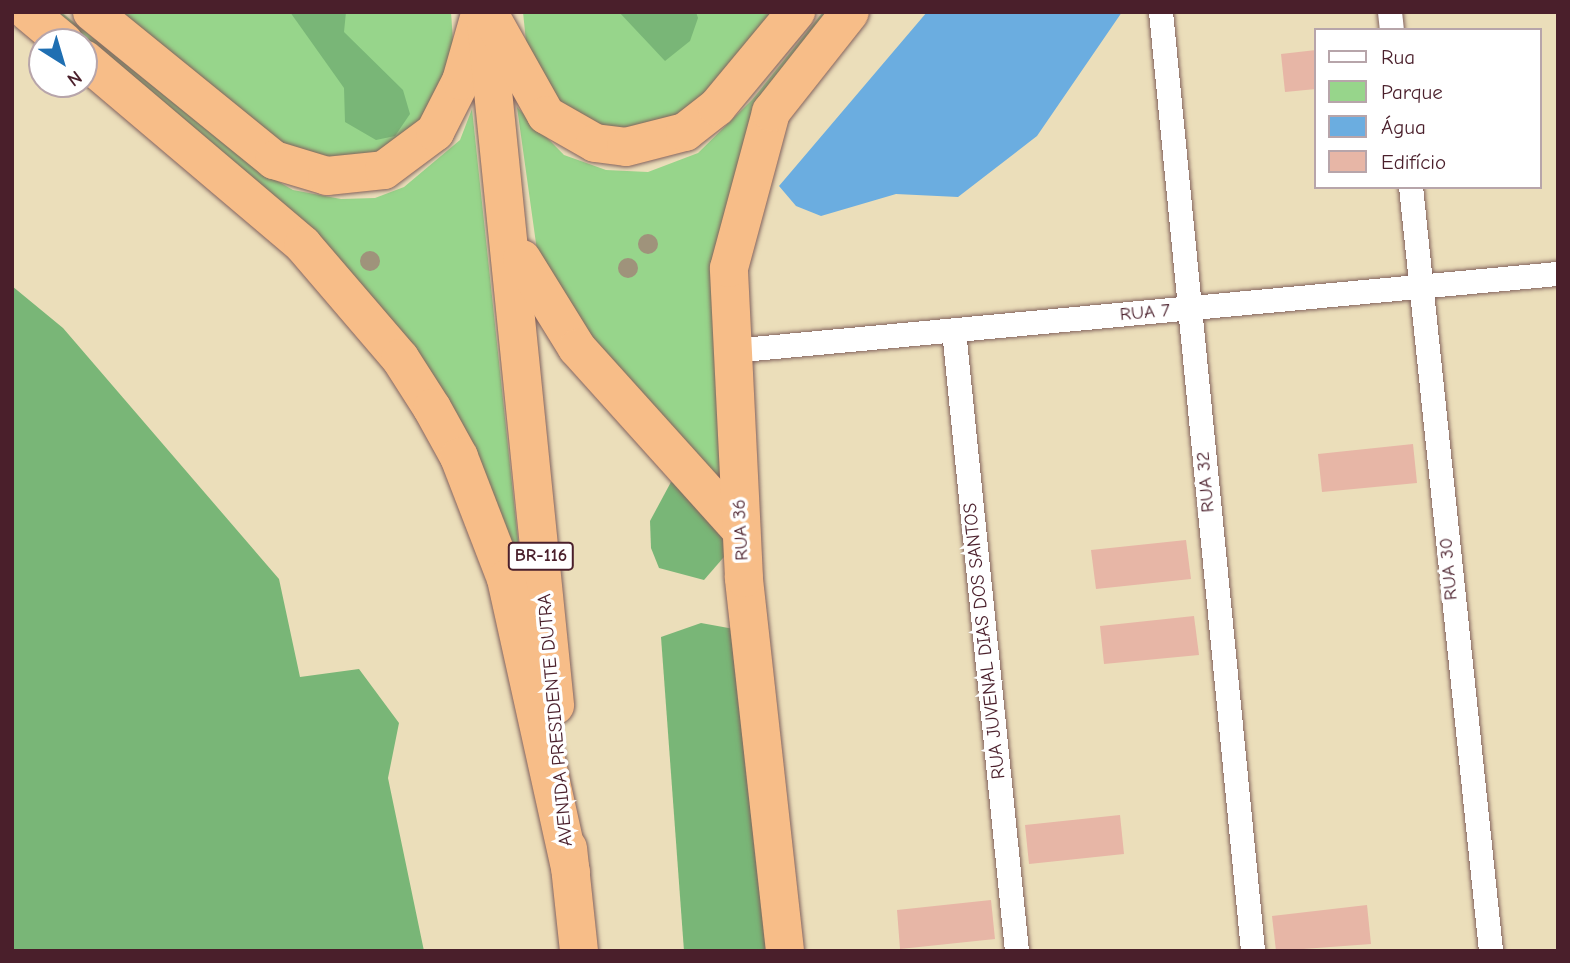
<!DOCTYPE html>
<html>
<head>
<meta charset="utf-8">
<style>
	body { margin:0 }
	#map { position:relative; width:1570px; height:963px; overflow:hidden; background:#ebdeba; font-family:"Comic Neue",sans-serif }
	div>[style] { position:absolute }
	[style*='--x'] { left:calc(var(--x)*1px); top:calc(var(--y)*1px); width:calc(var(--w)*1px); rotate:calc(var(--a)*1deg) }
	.green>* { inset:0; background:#97d58b }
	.forest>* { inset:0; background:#79b677 }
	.water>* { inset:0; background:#6bade0 }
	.building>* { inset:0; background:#e7b6a6 }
	.roads { filter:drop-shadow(0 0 2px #82625d) drop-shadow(0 0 2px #82625d) }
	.street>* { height:24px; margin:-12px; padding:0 12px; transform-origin:12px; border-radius:12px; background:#fff }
	.highway>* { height:38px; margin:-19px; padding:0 19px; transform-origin:19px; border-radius:19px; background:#f7bd88 }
	.trees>* { width:20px; height:20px; margin:-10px; border-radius:50%; background:#9f937b }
	span { translate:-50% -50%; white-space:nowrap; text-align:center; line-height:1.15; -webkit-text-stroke:7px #fff; paint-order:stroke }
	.shield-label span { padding:2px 5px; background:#fff; border:2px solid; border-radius:5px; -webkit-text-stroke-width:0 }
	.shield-label { font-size:18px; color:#4a1f2b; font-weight:700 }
	.street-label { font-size:19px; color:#4a1f2b }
	.frame { position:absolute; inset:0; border:14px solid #4a1f2b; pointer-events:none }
	.legend { position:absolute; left:1314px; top:28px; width:228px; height:161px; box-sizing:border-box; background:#fff; border:2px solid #b7a5aa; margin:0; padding:9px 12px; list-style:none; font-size:21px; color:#4a1f2b }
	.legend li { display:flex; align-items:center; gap:14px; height:35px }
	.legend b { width:35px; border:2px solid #b7a5aa }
	.north { position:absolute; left:28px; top:28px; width:70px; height:70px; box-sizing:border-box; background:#fff; border:2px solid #b7a5aa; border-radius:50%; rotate:143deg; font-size:19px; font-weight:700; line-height:28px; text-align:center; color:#4a1f2b }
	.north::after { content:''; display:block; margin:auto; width:24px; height:32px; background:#1f6fb2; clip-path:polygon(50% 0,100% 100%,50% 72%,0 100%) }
</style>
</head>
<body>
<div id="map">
	<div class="green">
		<div style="clip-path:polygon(42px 12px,61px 12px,253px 167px,293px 190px,341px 199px,375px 198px,404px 187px,460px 140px,472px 109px,521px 568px,431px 386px,379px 304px,299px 221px)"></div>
		<div style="clip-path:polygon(105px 12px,451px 12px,454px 56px,404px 154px,303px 161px)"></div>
		<div style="clip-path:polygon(523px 12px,785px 12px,666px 135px,571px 122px,528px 61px)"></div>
		<div style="clip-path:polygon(823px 12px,836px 12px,743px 148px,737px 519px,598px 359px,540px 272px,517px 107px,564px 155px,606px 170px,648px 172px,698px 153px,752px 100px)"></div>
	</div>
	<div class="forest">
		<div style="clip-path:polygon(290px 12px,346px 12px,344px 32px,403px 90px,410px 114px,395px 136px,376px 140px,345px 122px,344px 88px)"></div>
		<div style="clip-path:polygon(619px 12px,696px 12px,698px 18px,690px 41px,665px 61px)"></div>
		<div style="clip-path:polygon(12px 286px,63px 328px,279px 579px,300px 677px,359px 669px,399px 723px,388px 778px,424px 951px,12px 951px)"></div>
		<div style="clip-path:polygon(671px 482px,697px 492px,730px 550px,704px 580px,659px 568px,651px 548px,650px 521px)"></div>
		<div style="clip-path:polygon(701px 623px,734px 629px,788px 951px,684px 951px,661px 637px)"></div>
	</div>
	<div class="water">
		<div style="clip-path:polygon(927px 12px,1122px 12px,1037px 136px,958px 197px,896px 194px,821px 216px,796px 206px,779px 186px)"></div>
	</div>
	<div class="building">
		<div style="clip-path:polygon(1316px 50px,1316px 89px,1285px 92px,1281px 54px)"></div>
		<div style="clip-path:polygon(1413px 444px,1417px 483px,1322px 492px,1318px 454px)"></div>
		<div style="clip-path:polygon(1186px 540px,1191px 579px,1096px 589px,1091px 550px)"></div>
		<div style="clip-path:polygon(1194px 616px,1199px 655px,1104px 664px,1100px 626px)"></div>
		<div style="clip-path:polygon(1120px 815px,1124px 854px,1029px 864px,1025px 825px)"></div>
		<div style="clip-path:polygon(991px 900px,995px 939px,900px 949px,897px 910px)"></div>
		<div style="clip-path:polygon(1367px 905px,1371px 944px,1276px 951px,1272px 916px)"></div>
	</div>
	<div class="roads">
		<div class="street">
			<div style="--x:1161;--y:12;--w:943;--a:84.4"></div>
			<div style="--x:1390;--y:12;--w:18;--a:84"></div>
			<div style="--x:1411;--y:187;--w:768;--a:84.02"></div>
			<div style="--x:954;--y:331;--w:623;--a:84.2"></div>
			<div style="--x:732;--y:351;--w:830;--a:-5.33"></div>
		</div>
		<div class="highway">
			<div style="--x:28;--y:12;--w:47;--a:39.8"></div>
			<div style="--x:92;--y:12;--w:235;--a:39.1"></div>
			<div style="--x:274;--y:160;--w:55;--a:16.8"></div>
			<div style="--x:327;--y:176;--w:57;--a:-6"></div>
			<div style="--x:384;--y:170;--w:64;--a:-36.7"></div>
			<div style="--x:435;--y:132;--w:57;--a:-63"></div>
			<div style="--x:461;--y:81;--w:66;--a:-74.1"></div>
			<div style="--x:485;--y:12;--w:697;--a:84.23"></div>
			<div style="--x:495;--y:24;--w:104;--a:60.7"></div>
			<div style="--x:546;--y:115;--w:56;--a:29.7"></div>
			<div style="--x:595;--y:143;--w:31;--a:7"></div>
			<div style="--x:626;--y:147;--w:61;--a:-14.3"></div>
			<div style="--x:685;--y:132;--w:41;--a:-38"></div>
			<div style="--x:717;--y:107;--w:124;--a:-50.3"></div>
			<div style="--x:84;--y:59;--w:287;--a:40.3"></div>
			<div style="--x:303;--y:245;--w:149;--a:49.4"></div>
			<div style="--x:400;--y:358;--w:59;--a:57.4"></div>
			<div style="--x:432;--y:408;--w:56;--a:61.1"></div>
			<div style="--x:459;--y:457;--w:131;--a:68.9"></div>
			<div style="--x:506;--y:579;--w:301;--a:77.5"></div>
			<div style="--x:522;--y:259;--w:105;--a:58.3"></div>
			<div style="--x:577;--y:348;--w:245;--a:48"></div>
			<div style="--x:568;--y:848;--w:104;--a:83.9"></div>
			<div style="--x:785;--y:951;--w:375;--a:-96.3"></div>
			<div style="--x:744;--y:578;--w:310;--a:-92.8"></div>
			<div style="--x:729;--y:268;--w:162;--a:-74.9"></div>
			<div style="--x:771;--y:112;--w:127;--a:-51.7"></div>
		</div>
	</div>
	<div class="trees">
		<div style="left:648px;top:244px"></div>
		<div style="left:370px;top:261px"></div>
		<div style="left:628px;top:268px"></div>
	</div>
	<div class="shield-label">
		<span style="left:541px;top:556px">BR-116</span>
	</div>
	<div class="street-label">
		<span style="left:1145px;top:313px;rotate:-5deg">RUA 7</span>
		<span style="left:1206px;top:482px;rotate:-95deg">RUA 32</span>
		<span style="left:741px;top:530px;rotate:-93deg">RUA 36</span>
		<span style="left:1449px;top:569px;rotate:-95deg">RUA 30</span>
		<span style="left:985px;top:641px;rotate:-96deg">RUA JUVENAL DIAS DOS SANTOS</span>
		<span style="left:556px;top:720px;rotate:-95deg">AVENIDA PRESIDENTE DUTRA</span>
	</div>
	<div class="frame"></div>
	<ul class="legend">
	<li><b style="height:9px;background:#fff"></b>Rua</li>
	<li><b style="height:19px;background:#97d58b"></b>Parque</li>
	<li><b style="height:19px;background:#6bade0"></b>Água</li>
	<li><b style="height:19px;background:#e7b6a6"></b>Edifício</li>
	</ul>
	<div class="north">N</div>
</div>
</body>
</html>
